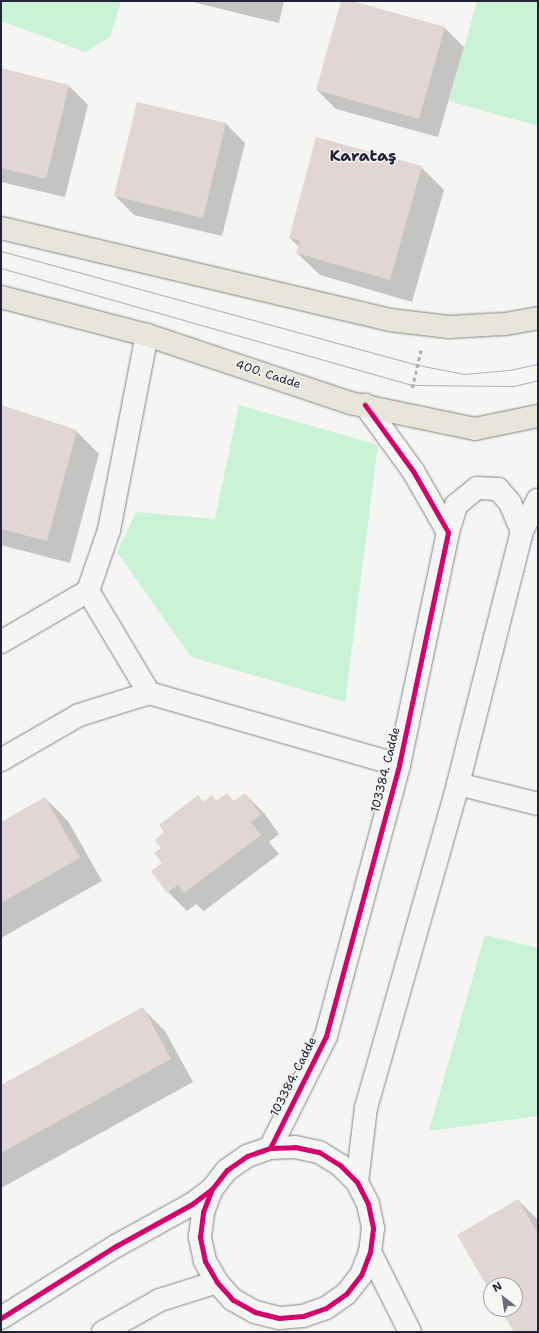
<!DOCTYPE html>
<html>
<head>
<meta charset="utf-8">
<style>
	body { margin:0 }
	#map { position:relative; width:539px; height:1333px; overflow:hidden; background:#f5f5f3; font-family:"Shantell Sans",sans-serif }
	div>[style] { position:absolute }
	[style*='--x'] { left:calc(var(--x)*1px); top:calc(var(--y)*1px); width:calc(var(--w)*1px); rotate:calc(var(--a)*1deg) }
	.green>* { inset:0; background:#c9f2d6 }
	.shadow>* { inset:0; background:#0003 }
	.building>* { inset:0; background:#e1d6d4 }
	.path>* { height:2.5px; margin-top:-1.25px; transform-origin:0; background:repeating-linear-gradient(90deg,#b0b0b2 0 4px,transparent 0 7px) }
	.roads { filter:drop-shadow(0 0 1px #858589) drop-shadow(0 0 1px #858589) }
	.minor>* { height:22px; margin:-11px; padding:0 11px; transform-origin:11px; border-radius:11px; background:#f5f5f3 }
	.major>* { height:22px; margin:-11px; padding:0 11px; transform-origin:11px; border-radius:11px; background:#e8e6da }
	.tram>* { height:1px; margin:-0.5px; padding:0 0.5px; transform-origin:0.5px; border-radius:0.5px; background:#b0b0b2 }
	.cycleway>* { height:5px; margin:-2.5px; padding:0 2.5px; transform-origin:2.5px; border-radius:2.5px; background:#d6006c }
	span { translate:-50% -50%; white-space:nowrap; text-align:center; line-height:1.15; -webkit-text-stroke:3px #f6f6f2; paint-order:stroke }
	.street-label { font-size:12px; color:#22223b }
	.district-label { font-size:16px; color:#22223b; font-weight:700 }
	.frame { position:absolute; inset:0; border:2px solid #22223b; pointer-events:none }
	.north { position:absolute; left:483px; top:1277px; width:40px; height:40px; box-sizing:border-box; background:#f6f6f2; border:1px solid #a1a1a9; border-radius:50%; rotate:330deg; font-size:11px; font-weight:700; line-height:16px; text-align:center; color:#22223b }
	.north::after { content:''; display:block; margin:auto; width:14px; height:18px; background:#6c6c7b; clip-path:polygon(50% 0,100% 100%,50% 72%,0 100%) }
</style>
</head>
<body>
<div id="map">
	<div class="green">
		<div style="clip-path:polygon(1px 1px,121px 1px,110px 37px,85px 52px,1px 21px)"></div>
		<div style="clip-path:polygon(477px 1px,538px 1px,538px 126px,449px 101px)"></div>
		<div style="clip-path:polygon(239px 405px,378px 445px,345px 702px,191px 657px,117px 552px,136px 512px,215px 519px)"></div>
		<div style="clip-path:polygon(485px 935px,538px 948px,538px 1116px,429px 1131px)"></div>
	</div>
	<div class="shadow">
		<div style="clip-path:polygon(189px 1px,284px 1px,279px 23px)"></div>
		<div style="clip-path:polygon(342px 1px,445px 28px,464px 47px,438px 137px,336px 109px,317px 90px)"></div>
		<div style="clip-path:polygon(1px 69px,69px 86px,88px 105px,65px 197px,1px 182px)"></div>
		<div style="clip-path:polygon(138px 103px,226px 124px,245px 143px,222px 236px,134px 215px,115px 196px)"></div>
		<div style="clip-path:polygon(421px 167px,444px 190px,412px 302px,320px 275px,297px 253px,299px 247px,290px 238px)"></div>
		<div style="clip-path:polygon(1px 406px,76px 431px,99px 454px,70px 563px,1px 545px)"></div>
		<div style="clip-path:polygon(227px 794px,235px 802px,245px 794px,264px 813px,279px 834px,269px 842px,279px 854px,204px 911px,196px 904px,187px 911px,168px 892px,162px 848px,166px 833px,198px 797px,204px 803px,212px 796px,217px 802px)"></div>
		<div style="clip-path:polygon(45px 798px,68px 821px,102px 881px,1px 938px,1px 823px)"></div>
		<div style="clip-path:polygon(142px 1008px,165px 1031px,193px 1082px,1px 1188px,1px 1087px)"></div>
		<div style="clip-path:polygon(518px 1200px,538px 1220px,538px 1332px,515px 1332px,502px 1309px,515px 1309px,515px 1285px,491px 1285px,491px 1291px,458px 1235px)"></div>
	</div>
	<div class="building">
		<div style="clip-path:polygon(341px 1px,352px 1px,445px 27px,419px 119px,316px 90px)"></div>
		<div style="clip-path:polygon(1px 68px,69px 85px,46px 179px,1px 168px)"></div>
		<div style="clip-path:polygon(137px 102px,226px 123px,203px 218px,114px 196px)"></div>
		<div style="clip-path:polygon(316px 137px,422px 166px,390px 280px,296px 253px,300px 241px,289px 238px)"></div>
		<div style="clip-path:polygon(1px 405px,77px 430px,47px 541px,1px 529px)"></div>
		<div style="clip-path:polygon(227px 793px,234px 801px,245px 793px,261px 815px,251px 822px,261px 835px,184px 893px,178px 885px,167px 893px,151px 871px,162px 863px,154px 853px,161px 848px,155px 840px,164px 832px,159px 825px,198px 795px,203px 802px,212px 795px,216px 801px)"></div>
		<div style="clip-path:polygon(45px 797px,80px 858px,1px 903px,1px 822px)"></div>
		<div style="clip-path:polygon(143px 1007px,171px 1059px,1px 1153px,1px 1085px)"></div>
		<div style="clip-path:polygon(518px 1199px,538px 1233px,538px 1332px,514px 1332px,500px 1309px,515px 1309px,515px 1285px,491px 1285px,491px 1293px,457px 1235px)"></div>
	</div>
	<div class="path">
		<div style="--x:412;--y:388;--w:39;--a:-77"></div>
	</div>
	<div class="roads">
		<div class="minor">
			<div style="--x:448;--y:532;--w:28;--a:-73"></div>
			<div style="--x:456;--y:505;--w:27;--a:-39"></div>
			<div style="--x:477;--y:488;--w:21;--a:3"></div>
			<div style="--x:498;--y:489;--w:18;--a:49"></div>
			<div style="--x:510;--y:503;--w:30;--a:67"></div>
			<div style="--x:88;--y:591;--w:119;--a:59.1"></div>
			<div style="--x:1;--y:642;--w:101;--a:-30.4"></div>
			<div style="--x:88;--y:591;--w:65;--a:-71"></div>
			<div style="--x:109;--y:530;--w:199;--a:-79"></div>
			<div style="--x:1;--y:760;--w:90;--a:-30"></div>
			<div style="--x:79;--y:715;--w:73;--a:-17.4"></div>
			<div style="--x:149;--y:693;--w:260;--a:16.1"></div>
			<div style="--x:458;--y:784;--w:82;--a:14"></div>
			<div style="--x:270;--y:1148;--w:125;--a:-63.4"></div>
			<div style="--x:326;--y:1036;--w:281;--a:-74.9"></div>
			<div style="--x:399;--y:765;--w:238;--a:-78.1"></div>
			<div style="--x:448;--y:532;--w:70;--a:-119.8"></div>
			<div style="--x:413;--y:471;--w:82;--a:-126"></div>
			<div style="--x:357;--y:1182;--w:75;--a:-83.1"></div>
			<div style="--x:366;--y:1108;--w:337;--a:-74.1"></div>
			<div style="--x:458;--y:784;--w:261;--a:-75.8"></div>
			<div style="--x:522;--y:531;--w:35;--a:-63"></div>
			<div style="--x:370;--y:1252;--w:89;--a:63.4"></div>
			<div style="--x:1;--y:1318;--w:136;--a:-32.1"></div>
			<div style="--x:116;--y:1246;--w:87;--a:-28.9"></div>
			<div style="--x:192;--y:1204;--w:25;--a:-37"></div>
			<div style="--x:212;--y:1189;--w:24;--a:-52"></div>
			<div style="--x:227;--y:1170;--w:24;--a:-35"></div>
			<div style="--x:247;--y:1156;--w:24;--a:-19"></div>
			<div style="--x:270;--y:1148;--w:25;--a:-2"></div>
			<div style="--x:295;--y:1147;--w:25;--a:12"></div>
			<div style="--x:319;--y:1152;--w:25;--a:32"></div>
			<div style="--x:340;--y:1165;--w:24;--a:45"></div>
			<div style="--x:357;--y:1182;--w:25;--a:63"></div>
			<div style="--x:368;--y:1204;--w:25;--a:78"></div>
			<div style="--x:373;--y:1228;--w:24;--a:97"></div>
			<div style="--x:370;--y:1252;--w:25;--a:111"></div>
			<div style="--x:361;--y:1275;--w:24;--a:128"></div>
			<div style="--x:346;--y:1294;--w:24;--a:145"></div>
			<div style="--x:326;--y:1308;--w:24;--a:161"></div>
			<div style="--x:303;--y:1316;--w:24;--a:175"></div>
			<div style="--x:279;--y:1318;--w:25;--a:-166"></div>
			<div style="--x:255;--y:1312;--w:25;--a:-151"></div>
			<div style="--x:233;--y:1300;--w:24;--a:-132"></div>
			<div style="--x:217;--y:1282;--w:24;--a:-120"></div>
			<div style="--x:205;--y:1261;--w:25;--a:-102"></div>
			<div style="--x:200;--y:1237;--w:25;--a:-83"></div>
			<div style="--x:203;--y:1212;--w:25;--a:-69"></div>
			<div style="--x:103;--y:1332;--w:65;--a:-29.3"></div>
			<div style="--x:160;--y:1300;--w:60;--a:-17.5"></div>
		</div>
		<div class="major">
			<div style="--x:1;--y:228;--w:400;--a:13.3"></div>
			<div style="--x:390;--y:320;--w:59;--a:6.8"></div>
			<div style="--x:449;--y:327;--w:56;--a:-3.1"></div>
			<div style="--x:505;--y:324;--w:34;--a:-10"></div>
			<div style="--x:1;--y:297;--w:151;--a:14.6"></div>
			<div style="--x:147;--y:335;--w:214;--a:18.5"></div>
			<div style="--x:350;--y:403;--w:128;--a:11.7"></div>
			<div style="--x:475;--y:429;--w:64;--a:-11.7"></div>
		</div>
	</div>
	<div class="tram">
		<div style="--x:1;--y:251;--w:432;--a:15.3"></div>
		<div style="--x:418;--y:365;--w:47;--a:11.1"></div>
		<div style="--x:464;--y:374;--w:45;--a:-5.1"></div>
		<div style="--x:509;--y:370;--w:30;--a:-12"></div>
		<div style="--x:1;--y:268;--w:428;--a:15.9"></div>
		<div style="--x:413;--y:385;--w:101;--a:0.6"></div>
		<div style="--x:514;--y:386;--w:25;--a:-14"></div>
	</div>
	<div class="cycleway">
		<div style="--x:270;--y:1148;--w:125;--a:-63.4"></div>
		<div style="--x:326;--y:1036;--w:281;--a:-74.9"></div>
		<div style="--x:399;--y:765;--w:238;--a:-78.1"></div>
		<div style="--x:448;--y:532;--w:70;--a:-119.8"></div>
		<div style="--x:413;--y:471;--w:82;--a:-126"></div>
		<div style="--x:1;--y:1318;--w:136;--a:-32.1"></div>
		<div style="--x:116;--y:1246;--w:87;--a:-28.9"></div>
		<div style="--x:192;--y:1204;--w:25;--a:-37"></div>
		<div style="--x:212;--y:1189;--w:24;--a:-52"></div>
		<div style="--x:227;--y:1170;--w:24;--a:-35"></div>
		<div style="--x:247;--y:1156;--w:24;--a:-19"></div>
		<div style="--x:270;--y:1148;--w:25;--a:-2"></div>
		<div style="--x:295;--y:1147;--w:25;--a:12"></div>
		<div style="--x:319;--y:1152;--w:25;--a:32"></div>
		<div style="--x:340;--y:1165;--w:24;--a:45"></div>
		<div style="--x:357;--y:1182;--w:25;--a:63"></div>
		<div style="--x:368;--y:1204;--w:25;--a:78"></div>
		<div style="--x:373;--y:1228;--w:24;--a:97"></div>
		<div style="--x:370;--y:1252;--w:25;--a:111"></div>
		<div style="--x:361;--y:1275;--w:24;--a:128"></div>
		<div style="--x:346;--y:1294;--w:24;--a:145"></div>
		<div style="--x:326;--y:1308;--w:24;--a:161"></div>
		<div style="--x:303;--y:1316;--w:24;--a:175"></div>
		<div style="--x:279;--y:1318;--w:25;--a:-166"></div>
		<div style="--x:255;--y:1312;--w:25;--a:-151"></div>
		<div style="--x:233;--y:1300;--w:24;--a:-132"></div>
		<div style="--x:217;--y:1282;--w:24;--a:-120"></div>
		<div style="--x:205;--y:1261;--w:25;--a:-102"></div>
		<div style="--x:200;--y:1237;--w:25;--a:-83"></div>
		<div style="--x:203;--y:1212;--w:25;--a:-69"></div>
	</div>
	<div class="street-label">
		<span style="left:268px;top:375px;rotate:18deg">400. Cadde</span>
		<span style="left:386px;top:770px;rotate:-76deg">103384. Cadde</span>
		<span style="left:294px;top:1077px;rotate:-63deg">103384. Cadde</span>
	</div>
	<div class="district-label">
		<span style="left:363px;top:156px">Karataş</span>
	</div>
	<div class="frame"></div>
	<div class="north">N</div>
</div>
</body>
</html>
